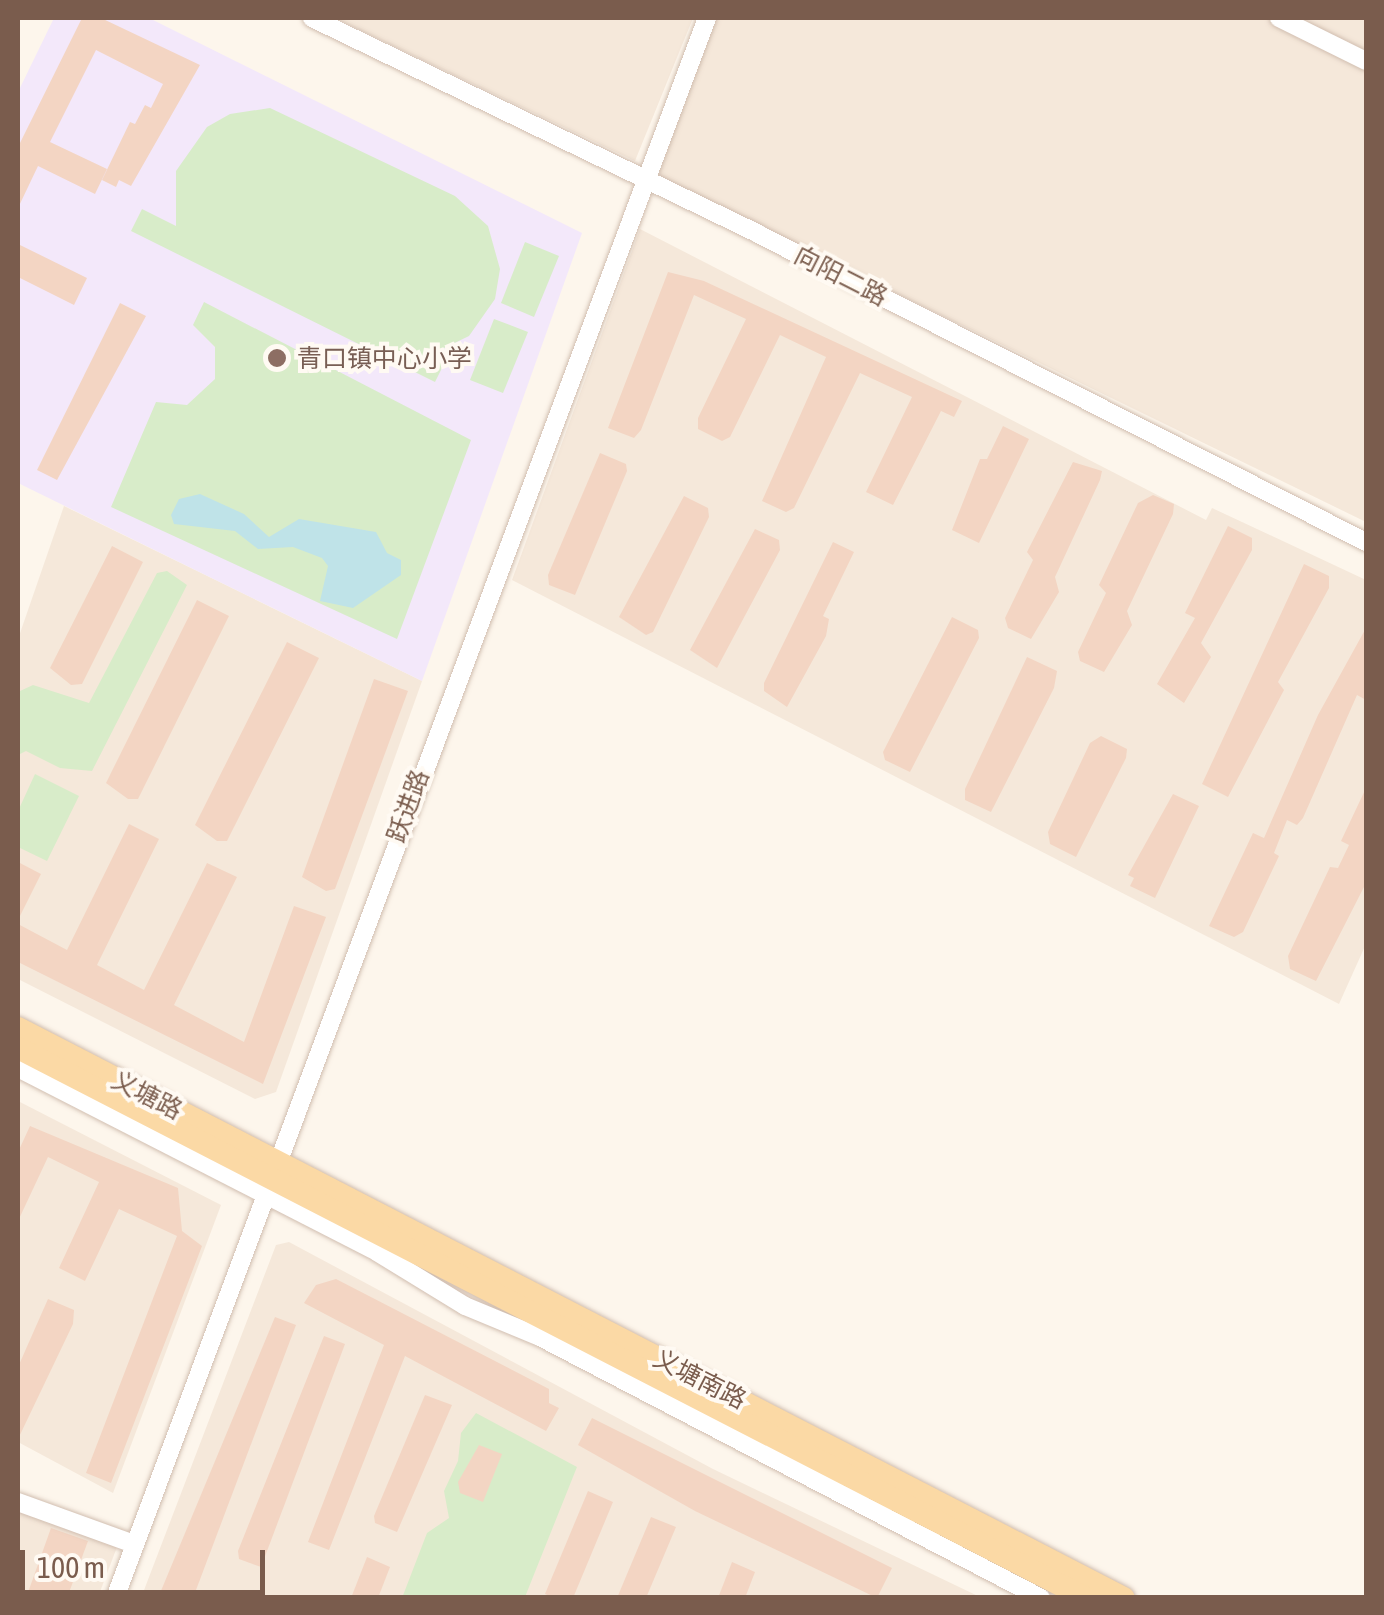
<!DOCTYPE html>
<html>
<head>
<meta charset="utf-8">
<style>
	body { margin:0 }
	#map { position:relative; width:1384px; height:1615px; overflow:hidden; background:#fdf6ec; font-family:"Asap Condensed","Noto Sans SC",sans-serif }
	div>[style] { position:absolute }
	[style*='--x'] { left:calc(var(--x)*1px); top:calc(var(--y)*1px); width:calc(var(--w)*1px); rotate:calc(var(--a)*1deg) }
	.residential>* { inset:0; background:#f5e8da }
	.education>* { inset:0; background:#f3e8fa }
	.green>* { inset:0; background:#d8ecc9 }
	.water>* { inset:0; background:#bfe3e8 }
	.building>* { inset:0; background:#f3d5c3 }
	.roads { filter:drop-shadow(0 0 2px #d1beb0) drop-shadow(0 0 2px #d1beb0) }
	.minor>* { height:18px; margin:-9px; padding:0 9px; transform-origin:9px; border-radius:9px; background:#fff }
	.major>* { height:22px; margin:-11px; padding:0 11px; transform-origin:11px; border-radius:11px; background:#fbd9a5 }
	.dots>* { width:28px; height:28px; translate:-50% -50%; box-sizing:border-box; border:5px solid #fffaf3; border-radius:50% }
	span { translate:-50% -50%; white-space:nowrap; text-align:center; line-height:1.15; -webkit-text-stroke:8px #fffaf3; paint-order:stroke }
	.street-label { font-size:25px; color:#7a5c4d }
	.education-label { font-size:25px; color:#785e54 }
	.left { translate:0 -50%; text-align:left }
	.frame { position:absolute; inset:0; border:20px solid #7a5c4d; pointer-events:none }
	.scale { position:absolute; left:20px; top:1550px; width:245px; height:45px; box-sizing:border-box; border:5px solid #7a5c4d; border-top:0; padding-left:12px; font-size:30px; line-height:35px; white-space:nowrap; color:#7a5c4d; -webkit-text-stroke:8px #fffaf3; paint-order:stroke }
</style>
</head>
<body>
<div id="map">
	<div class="residential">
		<div style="clip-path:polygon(335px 18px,693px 18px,635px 161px)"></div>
		<div style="clip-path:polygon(715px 18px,1366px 18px,1366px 522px,654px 175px)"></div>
		<div style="clip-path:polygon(640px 229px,1206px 520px,1212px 508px,1366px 580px,1366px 944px,1339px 1004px,512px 580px)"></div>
		<div style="clip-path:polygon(64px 506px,422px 681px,276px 1092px,255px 1099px,18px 979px,18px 639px)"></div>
		<div style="clip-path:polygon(18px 1101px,221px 1205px,113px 1493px,18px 1442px)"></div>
		<div style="clip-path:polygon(289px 1242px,713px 1469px,980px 1597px,141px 1598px,276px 1245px)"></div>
		<div style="clip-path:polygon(18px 1510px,117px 1547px,98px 1597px,18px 1597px)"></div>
	</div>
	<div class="education">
		<div style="clip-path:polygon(54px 18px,149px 18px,582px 233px,422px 681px,18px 483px,18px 92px)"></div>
	</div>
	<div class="green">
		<div style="clip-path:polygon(270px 108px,455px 196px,488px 226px,500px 269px,495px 299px,469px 336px,434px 353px,446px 360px,435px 382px,131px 231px,142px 209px,176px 226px,176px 171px,207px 127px,230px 114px)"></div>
		<div style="clip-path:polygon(525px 242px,559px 256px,534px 317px,501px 303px)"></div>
		<div style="clip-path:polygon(204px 302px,471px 440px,397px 639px,111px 507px,156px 402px,187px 405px,215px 379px,215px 347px,193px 325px)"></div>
		<div style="clip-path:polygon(494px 319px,528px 332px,503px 393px,470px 380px)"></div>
		<div style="clip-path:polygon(167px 571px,187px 585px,92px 771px,60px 768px,26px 751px,18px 755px,20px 691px,33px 685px,89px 703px,157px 573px)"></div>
		<div style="clip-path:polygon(35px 774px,79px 796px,47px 861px,18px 847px,18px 811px)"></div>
		<div style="clip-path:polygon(476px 1413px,577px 1467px,525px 1597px,402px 1598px,427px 1533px,449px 1518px,444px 1491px,458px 1461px,461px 1433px)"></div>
	</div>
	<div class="water">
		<div style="clip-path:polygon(200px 494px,244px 514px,269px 537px,299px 519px,376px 532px,387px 553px,401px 560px,401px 575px,353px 608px,320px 601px,328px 566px,322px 558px,293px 547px,258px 549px,235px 531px,174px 524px,171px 515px,179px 499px)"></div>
	</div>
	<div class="building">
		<div style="clip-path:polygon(82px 18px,101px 18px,200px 65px,131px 186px,119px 180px,116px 187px,102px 180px,130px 122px,135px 124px,145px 105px,151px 108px,163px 84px,96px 50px,50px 142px,107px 169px,95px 194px,38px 166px,18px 208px,18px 147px)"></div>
		<div style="clip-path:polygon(18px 244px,87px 278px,74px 305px,18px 277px)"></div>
		<div style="clip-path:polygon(668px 272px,704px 281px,962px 401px,954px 417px,941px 411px,893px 505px,866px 492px,912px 397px,860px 373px,794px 508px,786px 512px,762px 501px,826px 357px,780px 335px,730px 437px,722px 441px,698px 429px,698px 418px,746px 319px,694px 295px,641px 430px,634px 438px,608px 428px)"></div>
		<div style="clip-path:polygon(120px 303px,146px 316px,57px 480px,37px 470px)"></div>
		<div style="clip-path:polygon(1003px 426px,1029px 439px,979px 543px,952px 530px,980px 459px,987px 459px)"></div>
		<div style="clip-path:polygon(600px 453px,626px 464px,627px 471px,575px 595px,549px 585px,548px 575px)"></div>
		<div style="clip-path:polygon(1073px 462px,1102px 471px,1100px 480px,1055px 577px,1059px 592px,1031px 639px,1008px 628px,1005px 618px,1033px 560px,1027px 552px)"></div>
		<div style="clip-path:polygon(1153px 495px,1174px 504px,1173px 514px,1127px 611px,1132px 625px,1104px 672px,1080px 661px,1078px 652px,1106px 593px,1099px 585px,1138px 503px)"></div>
		<div style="clip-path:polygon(684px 496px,708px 508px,709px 517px,653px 632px,646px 635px,619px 617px)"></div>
		<div style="clip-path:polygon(1228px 526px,1252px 538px,1252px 550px,1201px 643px,1211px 657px,1184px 703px,1157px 684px,1195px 618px,1185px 613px)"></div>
		<div style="clip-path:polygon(755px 529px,779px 540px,780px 550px,717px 668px,690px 650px)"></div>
		<div style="clip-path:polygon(833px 542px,854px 552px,823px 616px,829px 619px,826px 636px,787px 707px,764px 691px,764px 683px)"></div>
		<div style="clip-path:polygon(112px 546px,143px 562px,82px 684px,71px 685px,50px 668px)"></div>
		<div style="clip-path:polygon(1304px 564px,1329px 576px,1329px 588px,1278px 682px,1284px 690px,1228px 797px,1202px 784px)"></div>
		<div style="clip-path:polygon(197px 600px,229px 616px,138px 799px,128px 799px,106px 783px)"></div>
		<div style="clip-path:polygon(952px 617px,978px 630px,979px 638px,910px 772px,885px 760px,883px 752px)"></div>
		<div style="clip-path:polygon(1366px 628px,1366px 700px,1357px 695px,1303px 818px,1297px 825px,1287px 820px,1274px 853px,1279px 856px,1243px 932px,1234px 937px,1209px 926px,1253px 833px,1264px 838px,1318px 715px)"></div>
		<div style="clip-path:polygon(287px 642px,319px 658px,227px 841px,217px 841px,195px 825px)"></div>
		<div style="clip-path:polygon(1027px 657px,1057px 671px,1054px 688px,991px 812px,965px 800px,965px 789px)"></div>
		<div style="clip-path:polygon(374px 679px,408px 691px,335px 889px,326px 891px,302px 877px)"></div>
		<div style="clip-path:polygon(1101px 736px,1127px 749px,1126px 758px,1076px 857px,1050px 844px,1048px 832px,1090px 743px)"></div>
		<div style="clip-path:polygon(1366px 788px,1366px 883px,1316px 981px,1290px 969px,1288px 956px,1330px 867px,1338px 868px,1349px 845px,1341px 841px)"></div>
		<div style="clip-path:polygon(1173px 794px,1199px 806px,1155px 898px,1130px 886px,1134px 878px,1128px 875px)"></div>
		<div style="clip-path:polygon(129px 824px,159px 839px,97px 965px,144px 990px,207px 863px,237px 877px,174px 1005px,244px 1042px,294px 906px,326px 917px,263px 1084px,18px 962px,18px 924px,67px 950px)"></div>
		<div style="clip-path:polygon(18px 862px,41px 874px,18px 920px)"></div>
		<div style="clip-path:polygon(30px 1126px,178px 1188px,182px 1231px,202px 1246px,111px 1483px,86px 1473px,177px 1236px,119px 1209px,85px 1281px,59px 1268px,99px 1182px,48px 1157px,18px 1221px,18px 1152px)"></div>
		<div style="clip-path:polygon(336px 1279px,549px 1389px,549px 1403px,559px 1408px,546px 1431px,405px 1356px,329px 1550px,308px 1542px,384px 1345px,304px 1303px,316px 1285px)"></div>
		<div style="clip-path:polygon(48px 1299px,74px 1310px,73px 1324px,18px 1439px,18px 1367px)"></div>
		<div style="clip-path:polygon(275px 1317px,296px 1325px,193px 1598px,158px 1598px)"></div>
		<div style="clip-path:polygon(324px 1336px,345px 1344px,261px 1567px,239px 1559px,238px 1551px)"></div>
		<div style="clip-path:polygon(425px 1395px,452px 1405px,397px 1532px,375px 1523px,374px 1516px)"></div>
		<div style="clip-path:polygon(592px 1418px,892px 1568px,877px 1598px,695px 1511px,578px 1445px)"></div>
		<div style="clip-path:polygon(479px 1445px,502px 1454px,483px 1502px,460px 1493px,458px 1482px)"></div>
		<div style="clip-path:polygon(588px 1491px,613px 1502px,573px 1598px,554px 1598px,545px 1594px)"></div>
		<div style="clip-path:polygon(651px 1517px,676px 1527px,646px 1598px,617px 1598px)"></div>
		<div style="clip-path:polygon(51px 1528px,88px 1541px,67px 1598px,26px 1598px)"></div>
		<div style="clip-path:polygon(367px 1557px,390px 1567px,378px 1598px,351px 1598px)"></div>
		<div style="clip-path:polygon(732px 1562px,755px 1572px,745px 1598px,718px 1598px)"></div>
	</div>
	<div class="roads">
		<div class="minor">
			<div style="--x:312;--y:18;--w:496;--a:25.8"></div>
			<div style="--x:758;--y:234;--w:682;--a:26.87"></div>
			<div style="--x:1279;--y:18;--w:97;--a:26.3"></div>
			<div style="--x:18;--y:1068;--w:403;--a:27.1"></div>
			<div style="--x:377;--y:1252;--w:103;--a:31.5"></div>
			<div style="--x:465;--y:1306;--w:81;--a:22.5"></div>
			<div style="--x:540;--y:1337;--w:565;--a:27.52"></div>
			<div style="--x:18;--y:1502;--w:123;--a:19.9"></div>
			<div style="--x:115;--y:1598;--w:1687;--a:-69.46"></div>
		</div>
		<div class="major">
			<div style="--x:18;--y:1028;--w:1244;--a:27.27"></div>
			<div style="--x:18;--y:1048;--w:1201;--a:27.25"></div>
		</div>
	</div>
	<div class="dots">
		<div style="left:277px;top:358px;background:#8d6e63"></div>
	</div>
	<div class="street-label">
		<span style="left:841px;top:276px;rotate:27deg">向阳二路</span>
		<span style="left:408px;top:806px;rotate:-70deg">跃进路</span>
		<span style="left:147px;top:1095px;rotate:27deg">义塘路</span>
		<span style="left:700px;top:1379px;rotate:27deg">义塘南路</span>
	</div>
	<div class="education-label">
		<span class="left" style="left:297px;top:358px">青口镇中心小学</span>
	</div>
	<div class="frame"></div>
	<div class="scale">100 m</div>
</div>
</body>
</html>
